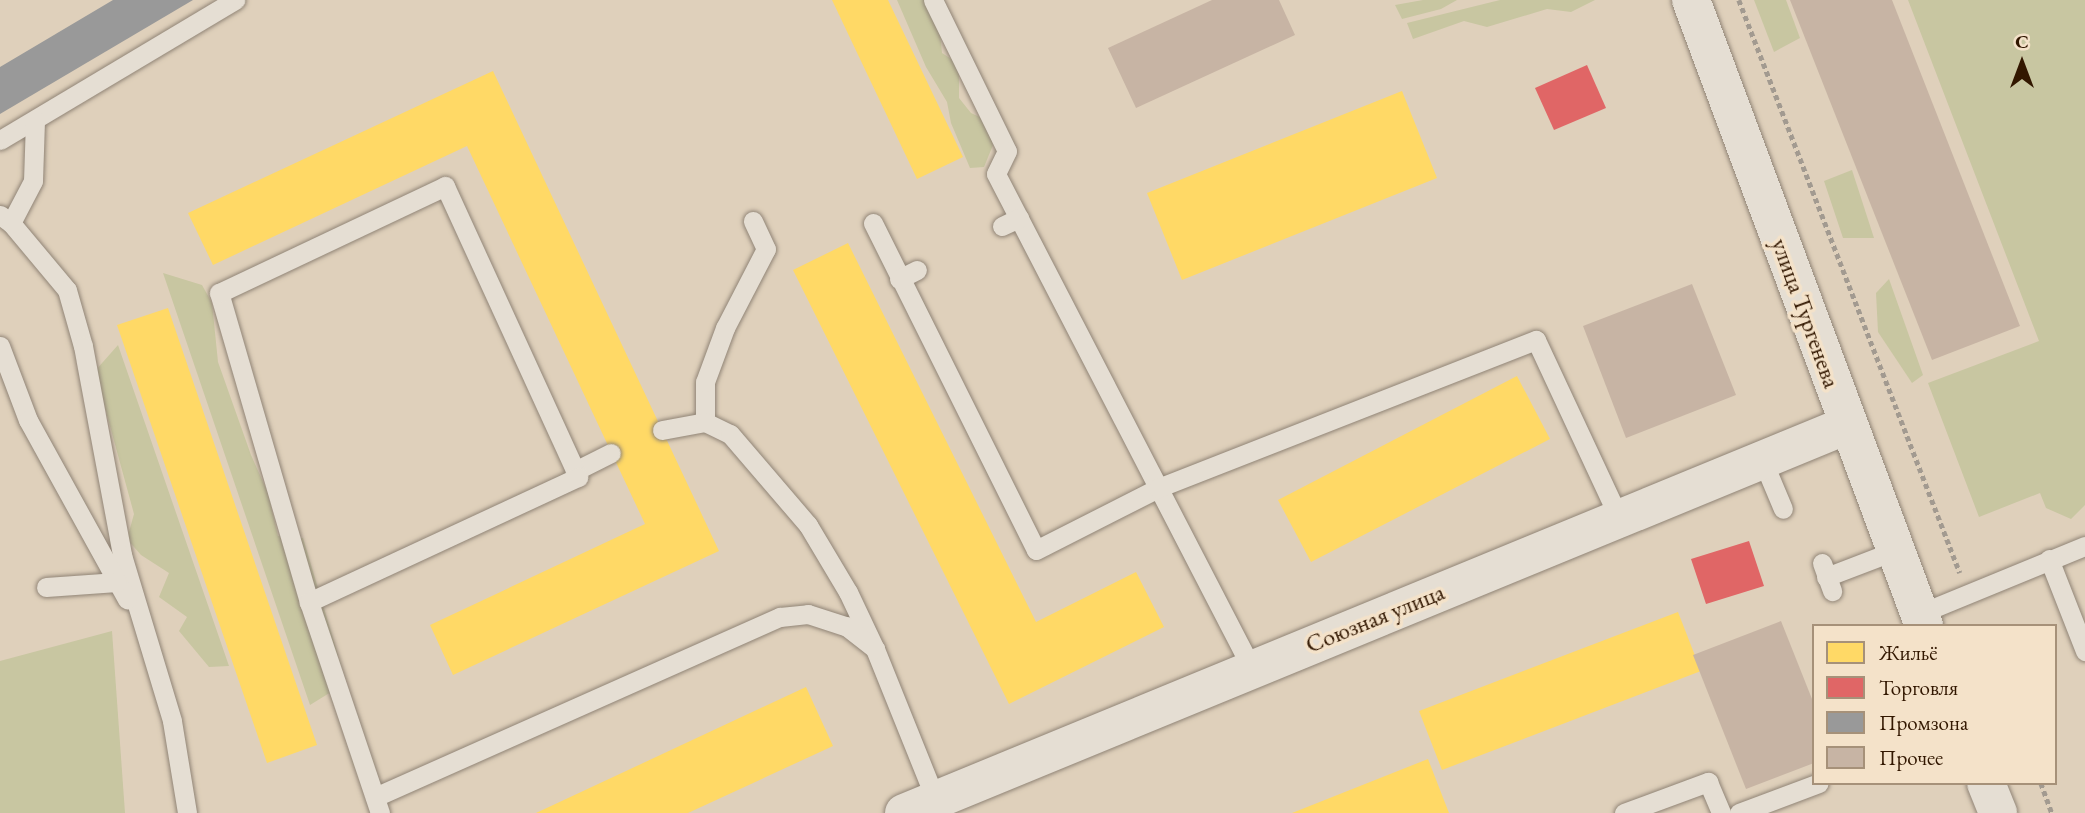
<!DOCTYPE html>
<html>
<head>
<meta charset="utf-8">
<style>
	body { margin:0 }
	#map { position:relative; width:2085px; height:813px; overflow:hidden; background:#dfd0bb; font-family:"EB Garamond",serif }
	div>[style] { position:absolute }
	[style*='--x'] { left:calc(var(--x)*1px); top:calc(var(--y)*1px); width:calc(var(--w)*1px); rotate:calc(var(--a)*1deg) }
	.green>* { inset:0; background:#c8c6a1 }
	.homes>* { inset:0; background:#ffd966 }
	.shops>* { inset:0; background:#e06666 }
	.industry>* { inset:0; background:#999 }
	.building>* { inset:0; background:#c7b4a4 }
	.path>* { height:4.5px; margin-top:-2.25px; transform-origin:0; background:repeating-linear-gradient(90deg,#a29a90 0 5px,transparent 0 8.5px) }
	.roads { filter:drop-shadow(0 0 2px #908476) drop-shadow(0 0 2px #908476) }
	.service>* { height:19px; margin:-9.5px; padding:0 9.5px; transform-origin:9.5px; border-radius:9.5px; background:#e5ded3 }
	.minor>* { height:38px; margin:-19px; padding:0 19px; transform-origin:19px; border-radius:19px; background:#e5ded3 }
	.tertiary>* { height:38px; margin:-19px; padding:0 19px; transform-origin:19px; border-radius:19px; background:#e5ded3 }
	span { translate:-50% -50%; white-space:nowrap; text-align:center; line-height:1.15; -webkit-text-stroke:7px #f4e2c9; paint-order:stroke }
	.street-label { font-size:24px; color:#321700 }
	.legend { position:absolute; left:1812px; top:624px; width:245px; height:161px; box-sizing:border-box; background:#f4e2c9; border:2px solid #a69179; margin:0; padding:9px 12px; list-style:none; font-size:21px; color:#321700 }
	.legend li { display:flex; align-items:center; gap:14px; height:35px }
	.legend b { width:35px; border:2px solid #a69179 }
	.north { position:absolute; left:1987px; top:28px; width:70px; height:70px; -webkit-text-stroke:5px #f4e2c9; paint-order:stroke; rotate:0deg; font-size:19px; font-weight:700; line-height:28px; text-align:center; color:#321700 }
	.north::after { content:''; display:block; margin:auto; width:24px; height:32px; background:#321700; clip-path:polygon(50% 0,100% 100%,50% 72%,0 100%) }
</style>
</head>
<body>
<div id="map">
	<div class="green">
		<div style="clip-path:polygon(897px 0,928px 0,939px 22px,942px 53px,959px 64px,959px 98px,971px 113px,986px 120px,993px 145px,984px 167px,970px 168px,951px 123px,947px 102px,926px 67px)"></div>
		<div style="clip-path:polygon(1423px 0,1457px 0,1441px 9px,1402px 19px,1395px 5px)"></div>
		<div style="clip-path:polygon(1500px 0,1595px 0,1571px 12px,1547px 9px,1487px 27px,1464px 21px,1413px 39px,1407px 23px)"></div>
		<div style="clip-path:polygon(1754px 0,1786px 0,1800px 38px,1774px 52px)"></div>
		<div style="clip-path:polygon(1908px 0,2085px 0,2085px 505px,2071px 519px,2046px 508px,2040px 493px,1979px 517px,1928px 383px,2039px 341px)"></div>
		<div style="clip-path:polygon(1852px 170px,1874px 238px,1843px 238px,1824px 181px)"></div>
		<div style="clip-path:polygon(163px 273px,202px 285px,212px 303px,218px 362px,251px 455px,268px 493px,278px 536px,303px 538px,338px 655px,331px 692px,310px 705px)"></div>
		<div style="clip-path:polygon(1889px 279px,1923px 375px,1912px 383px,1878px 332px,1876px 293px)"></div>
		<div style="clip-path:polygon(118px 345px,229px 666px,209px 667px,179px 631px,187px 617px,159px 597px,169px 573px,141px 555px,127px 539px,134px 514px,95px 371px)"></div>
		<div style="clip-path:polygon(112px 631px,125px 813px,0 813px,0 661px)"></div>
	</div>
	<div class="homes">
		<div style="clip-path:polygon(832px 0,888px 0,963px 157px,917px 179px)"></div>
		<div style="clip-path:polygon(493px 71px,719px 551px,453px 675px,430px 625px,645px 524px,467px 146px,213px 265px,188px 213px)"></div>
		<div style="clip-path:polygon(1402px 91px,1437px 178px,1182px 280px,1147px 193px)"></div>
		<div style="clip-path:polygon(848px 243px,1036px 622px,1136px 572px,1164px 627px,1009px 704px,793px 270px)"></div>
		<div style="clip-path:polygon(168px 308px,317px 745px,267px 763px,117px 325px)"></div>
		<div style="clip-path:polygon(1517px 376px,1550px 439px,1311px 562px,1278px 500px)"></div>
		<div style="clip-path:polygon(1678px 612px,1701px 671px,1442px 770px,1419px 711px)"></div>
		<div style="clip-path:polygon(806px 687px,833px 746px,688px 813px,536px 813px)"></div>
		<div style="clip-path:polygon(1428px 759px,1449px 813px,1292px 813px)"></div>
	</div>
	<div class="shops">
		<div style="clip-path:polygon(1587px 65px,1606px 108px,1554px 130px,1535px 88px)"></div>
		<div style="clip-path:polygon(1749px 541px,1764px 586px,1706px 604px,1691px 559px)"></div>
	</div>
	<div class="industry">
		<div style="clip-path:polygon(113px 0,193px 0,0 114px,0 67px)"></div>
	</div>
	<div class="building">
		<div style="clip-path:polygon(1212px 0,1279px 0,1295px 35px,1136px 108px,1108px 48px)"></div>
		<div style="clip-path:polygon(1790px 0,1892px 0,2020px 326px,1932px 360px)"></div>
		<div style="clip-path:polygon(1692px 284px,1736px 395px,1626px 438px,1583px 326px)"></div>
		<div style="clip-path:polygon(1781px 621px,1814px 704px,1814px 763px,1746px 789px,1693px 655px)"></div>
	</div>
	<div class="path">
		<div style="--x:1739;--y:0;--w:614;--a:68.91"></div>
		<div style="--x:2041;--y:783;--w:32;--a:70"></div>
	</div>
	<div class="roads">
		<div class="service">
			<div style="--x:933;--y:0;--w:168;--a:63.9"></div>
			<div style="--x:1007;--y:151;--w:25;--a:116"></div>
			<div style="--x:996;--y:174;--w:557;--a:62.65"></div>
			<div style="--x:0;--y:140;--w:274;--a:-30.8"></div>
			<div style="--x:0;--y:215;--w:14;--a:36"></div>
			<div style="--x:11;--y:223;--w:87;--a:50.1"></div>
			<div style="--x:67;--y:290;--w:58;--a:74.1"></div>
			<div style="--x:83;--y:346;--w:213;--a:79.4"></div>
			<div style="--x:122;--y:555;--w:173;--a:73.2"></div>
			<div style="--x:172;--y:721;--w:93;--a:80.7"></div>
			<div style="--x:11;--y:223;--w:47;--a:-62.4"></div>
			<div style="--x:33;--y:181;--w:61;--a:-88.1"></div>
			<div style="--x:873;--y:223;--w:365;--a:63.5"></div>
			<div style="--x:1036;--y:550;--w:137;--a:-26.9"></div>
			<div style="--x:1158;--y:488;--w:406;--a:-21.4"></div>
			<div style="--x:1536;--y:340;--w:196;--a:65"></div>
			<div style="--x:1002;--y:226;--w:19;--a:-25"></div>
			<div style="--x:899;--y:279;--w:20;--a:-27"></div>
			<div style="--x:0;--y:346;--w:79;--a:69.3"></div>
			<div style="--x:28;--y:420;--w:205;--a:61.1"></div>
			<div style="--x:705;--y:422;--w:40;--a:-90"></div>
			<div style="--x:705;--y:382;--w:58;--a:-69.7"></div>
			<div style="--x:725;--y:328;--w:89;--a:-62.6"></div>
			<div style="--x:766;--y:249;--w:31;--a:-115"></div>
			<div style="--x:662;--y:430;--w:44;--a:-10.5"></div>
			<div style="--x:705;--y:422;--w:28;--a:26"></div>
			<div style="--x:730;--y:434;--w:120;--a:49.4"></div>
			<div style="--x:808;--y:525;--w:78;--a:59.2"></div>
			<div style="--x:848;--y:592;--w:63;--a:64.7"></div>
			<div style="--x:875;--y:649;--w:169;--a:68.1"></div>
			<div style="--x:1762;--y:459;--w:54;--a:67.2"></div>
			<div style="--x:575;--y:471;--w:40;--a:-26.6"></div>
			<div style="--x:2049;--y:559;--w:99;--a:68.6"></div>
			<div style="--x:1822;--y:563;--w:30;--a:70"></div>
			<div style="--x:1826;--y:577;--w:73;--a:-20.9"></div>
			<div style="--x:46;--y:587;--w:71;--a:-4"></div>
			<div style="--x:309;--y:602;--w:322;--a:-106.2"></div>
			<div style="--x:219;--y:293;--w:250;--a:-25.3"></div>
			<div style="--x:445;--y:186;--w:320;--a:65.4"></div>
			<div style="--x:578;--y:477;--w:297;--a:155.1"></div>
			<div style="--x:309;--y:602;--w:223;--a:71.4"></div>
			<div style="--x:1919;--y:614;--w:179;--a:-22.3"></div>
			<div style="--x:375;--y:797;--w:443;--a:-24"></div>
			<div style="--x:780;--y:617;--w:28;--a:-6"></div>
			<div style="--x:808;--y:614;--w:40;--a:18"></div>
			<div style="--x:846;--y:626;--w:37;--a:38"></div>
			<div style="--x:1624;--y:813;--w:90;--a:-20.3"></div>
			<div style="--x:1708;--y:782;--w:34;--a:67"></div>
			<div style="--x:1739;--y:813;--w:85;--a:-20.6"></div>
		</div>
		<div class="minor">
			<div style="--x:904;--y:813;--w:1020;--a:-22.36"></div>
		</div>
		<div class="tertiary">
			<div style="--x:1691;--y:0;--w:668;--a:69.58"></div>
			<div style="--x:1986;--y:783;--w:32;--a:68"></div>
		</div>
	</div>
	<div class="street-label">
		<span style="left:1806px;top:313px;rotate:70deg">улица Тургенева</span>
		<span style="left:1375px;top:618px;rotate:-22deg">Союзная улица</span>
	</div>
	<ul class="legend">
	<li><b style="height:19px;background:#ffd966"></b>Жильё</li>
	<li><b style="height:19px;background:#e06666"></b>Торговля</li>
	<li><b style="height:19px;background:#999"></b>Промзона</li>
	<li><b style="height:19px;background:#c7b4a4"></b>Прочее</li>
	</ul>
	<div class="north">С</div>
</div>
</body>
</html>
